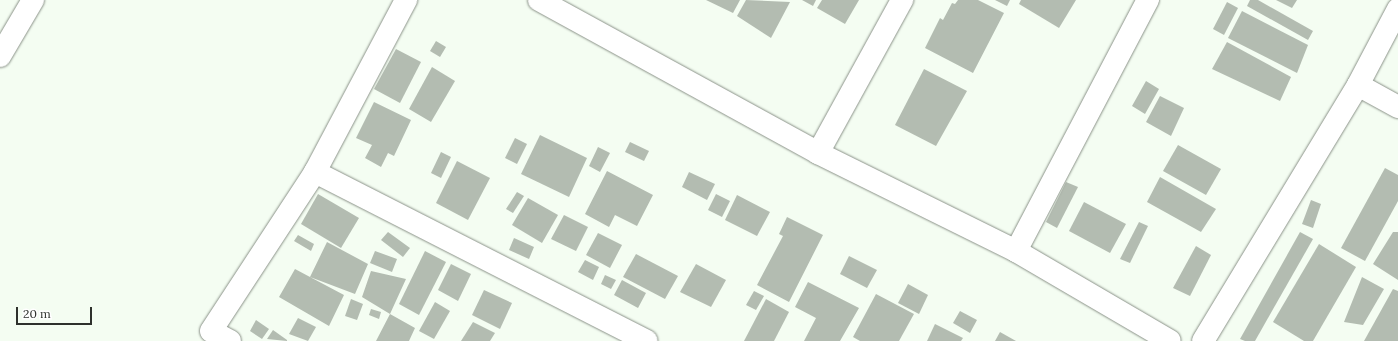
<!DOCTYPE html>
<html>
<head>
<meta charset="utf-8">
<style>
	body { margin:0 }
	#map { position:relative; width:1398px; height:341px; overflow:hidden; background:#f4fdf2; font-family:Lora,serif }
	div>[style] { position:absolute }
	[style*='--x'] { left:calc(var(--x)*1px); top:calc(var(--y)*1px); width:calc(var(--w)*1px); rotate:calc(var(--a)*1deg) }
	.building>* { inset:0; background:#b3bcb1 }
	.roads { filter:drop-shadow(0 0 1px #8a9288) drop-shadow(0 0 1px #8a9288) }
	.street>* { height:22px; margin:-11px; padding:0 11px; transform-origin:11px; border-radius:11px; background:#fff }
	span { translate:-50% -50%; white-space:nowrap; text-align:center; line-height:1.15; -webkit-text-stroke:4px #fff; paint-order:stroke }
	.scale { position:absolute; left:16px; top:307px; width:76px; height:18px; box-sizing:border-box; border:2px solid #2e312d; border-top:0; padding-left:5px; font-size:12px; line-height:14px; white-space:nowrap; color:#2e312d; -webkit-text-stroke:3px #fff; paint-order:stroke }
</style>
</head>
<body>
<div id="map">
	<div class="building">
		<div style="clip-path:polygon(706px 0,740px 0,733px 13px)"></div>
		<div style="clip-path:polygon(746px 0,790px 2px,771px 38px,737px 16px)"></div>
		<div style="clip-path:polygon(802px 0,816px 0,813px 6px)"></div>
		<div style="clip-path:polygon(822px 0,859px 0,845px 24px,817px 8px)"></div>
		<div style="clip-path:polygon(958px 0,978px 0,1004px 13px,973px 73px,925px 48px,940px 18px,943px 20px,952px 3px,955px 4px)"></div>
		<div style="clip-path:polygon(995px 0,1010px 0,1007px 6px)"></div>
		<div style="clip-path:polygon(1021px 0,1076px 0,1059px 28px,1019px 4px)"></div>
		<div style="clip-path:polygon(1250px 0,1258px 0,1313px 31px,1308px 40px,1247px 6px)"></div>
		<div style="clip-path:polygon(1276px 0,1297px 0,1292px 8px)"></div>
		<div style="clip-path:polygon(1227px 2px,1238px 8px,1224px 35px,1213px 29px)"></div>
		<div style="clip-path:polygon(1242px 11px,1308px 45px,1297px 73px,1228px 38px)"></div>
		<div style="clip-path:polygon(436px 41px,446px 47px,440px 57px,430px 51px)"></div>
		<div style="clip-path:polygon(1227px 42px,1291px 77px,1280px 101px,1212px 69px)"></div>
		<div style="clip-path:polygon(396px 49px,421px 62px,400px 103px,374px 89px)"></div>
		<div style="clip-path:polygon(432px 67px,455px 81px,431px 122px,409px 109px)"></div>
		<div style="clip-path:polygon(924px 69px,967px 91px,936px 146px,895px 125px)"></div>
		<div style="clip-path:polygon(1146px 81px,1159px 89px,1145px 114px,1132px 106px)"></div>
		<div style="clip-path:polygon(1160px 96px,1184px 108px,1171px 136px,1146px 122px)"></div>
		<div style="clip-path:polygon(374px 102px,411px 120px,394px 156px,388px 153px,381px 167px,365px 158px,372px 145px,356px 138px)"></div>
		<div style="clip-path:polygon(540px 135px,587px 158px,569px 197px,521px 174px)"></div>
		<div style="clip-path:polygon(515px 138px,527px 144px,517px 164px,505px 158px)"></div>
		<div style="clip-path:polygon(630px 142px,649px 151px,644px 161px,625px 152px)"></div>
		<div style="clip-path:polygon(1178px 145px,1221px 169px,1206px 195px,1163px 171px)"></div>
		<div style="clip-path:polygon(598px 147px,610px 153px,600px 172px,589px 166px)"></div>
		<div style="clip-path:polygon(441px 152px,451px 157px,441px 178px,431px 173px)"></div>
		<div style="clip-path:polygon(457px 161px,490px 178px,468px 220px,436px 203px)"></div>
		<div style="clip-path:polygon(1385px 168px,1398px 175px,1398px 201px,1365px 261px,1341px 248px)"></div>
		<div style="clip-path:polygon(607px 171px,653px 195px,637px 226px,615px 215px,609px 227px,585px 214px)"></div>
		<div style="clip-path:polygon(689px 172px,715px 184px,707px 200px,682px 187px)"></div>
		<div style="clip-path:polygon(1160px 177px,1216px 209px,1201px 232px,1147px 202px)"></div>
		<div style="clip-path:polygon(1066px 182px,1078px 187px,1057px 228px,1046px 222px)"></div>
		<div style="clip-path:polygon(517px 192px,524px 196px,513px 213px,506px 209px)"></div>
		<div style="clip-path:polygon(318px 194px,359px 218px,341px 248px,301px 224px)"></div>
		<div style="clip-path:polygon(716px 194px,730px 201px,722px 217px,708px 210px)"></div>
		<div style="clip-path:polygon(737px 195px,770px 212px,757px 236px,725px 220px)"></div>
		<div style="clip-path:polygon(528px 198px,558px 215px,542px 243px,512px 225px)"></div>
		<div style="clip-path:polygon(1311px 200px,1321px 204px,1313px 228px,1302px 224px)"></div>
		<div style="clip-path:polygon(1084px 202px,1126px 224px,1110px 253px,1069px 231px)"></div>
		<div style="clip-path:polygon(564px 215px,588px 227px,576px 251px,551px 239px)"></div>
		<div style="clip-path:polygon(787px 217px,823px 235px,789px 302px,757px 285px,783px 236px,779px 234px)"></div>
		<div style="clip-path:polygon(1139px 222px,1148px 226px,1130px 263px,1120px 259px)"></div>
		<div style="clip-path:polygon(388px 232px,410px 248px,403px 257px,381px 240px)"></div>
		<div style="clip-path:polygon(1300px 232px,1313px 239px,1255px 341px,1245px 341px,1240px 339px)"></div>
		<div style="clip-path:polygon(1393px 232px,1398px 232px,1398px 280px,1373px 264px)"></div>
		<div style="clip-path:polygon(598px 233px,622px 245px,610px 268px,586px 255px)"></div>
		<div style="clip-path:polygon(298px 235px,314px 244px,311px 251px,294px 241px)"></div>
		<div style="clip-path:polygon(514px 238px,534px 247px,529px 259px,509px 250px)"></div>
		<div style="clip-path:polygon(327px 242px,368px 264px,355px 294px,310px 277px,344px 295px,329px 326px,279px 297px,295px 269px,310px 277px)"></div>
		<div style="clip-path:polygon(1319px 244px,1356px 267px,1313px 341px,1304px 341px,1273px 322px)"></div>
		<div style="clip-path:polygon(1196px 246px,1211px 255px,1190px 296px,1173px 288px)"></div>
		<div style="clip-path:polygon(375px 251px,397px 259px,392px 272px,370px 263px)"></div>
		<div style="clip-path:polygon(425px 251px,446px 262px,419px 315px,399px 304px)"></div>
		<div style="clip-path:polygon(636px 254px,678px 276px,665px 299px,623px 277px)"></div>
		<div style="clip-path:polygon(849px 256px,877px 270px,867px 288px,840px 274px)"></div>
		<div style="clip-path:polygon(585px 260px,599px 267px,593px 280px,578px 272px)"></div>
		<div style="clip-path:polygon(451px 264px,471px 274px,458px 301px,438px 290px)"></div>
		<div style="clip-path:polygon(696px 264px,726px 280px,711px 307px,680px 292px)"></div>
		<div style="clip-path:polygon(371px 271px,406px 279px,390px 314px,415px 328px,409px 341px,376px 341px,390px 314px,362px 297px)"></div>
		<div style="clip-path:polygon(605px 275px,616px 280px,611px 289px,601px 284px)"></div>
		<div style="clip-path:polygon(1362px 277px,1384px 289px,1363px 325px,1344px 322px)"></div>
		<div style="clip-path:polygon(622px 280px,646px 293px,638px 308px,614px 295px)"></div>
		<div style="clip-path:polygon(808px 282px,859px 308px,840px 341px,804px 341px,816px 318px,795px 307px)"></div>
		<div style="clip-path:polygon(908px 284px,928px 295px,919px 314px,898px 303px)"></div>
		<div style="clip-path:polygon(1393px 289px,1398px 291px,1398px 341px,1364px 341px)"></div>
		<div style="clip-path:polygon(484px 290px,512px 303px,500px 329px,472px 315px)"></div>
		<div style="clip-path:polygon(754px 291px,764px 296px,756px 310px,746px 305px)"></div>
		<div style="clip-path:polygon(876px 294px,914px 314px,899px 341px,860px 341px,853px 337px)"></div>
		<div style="clip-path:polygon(351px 299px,363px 304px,357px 320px,345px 316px)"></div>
		<div style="clip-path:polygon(766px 299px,789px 312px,774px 341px,744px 341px)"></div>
		<div style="clip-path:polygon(435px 302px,450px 311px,434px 339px,419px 331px)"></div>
		<div style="clip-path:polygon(371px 309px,381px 312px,379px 319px,369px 315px)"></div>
		<div style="clip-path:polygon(960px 311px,977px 320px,970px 333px,953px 323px)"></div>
		<div style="clip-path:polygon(298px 318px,316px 327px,308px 341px,289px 334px)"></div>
		<div style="clip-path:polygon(256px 320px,269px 329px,262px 339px,250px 331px)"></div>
		<div style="clip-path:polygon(473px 322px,495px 333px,490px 341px,461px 341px)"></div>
		<div style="clip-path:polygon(935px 324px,963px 338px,961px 341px,927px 341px)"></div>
		<div style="clip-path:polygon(273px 330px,287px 340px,287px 341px,267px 339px)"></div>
		<div style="clip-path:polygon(1000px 332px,1016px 341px,995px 341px)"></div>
	</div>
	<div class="roads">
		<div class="street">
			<div style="--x:539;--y:0;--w:318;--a:28.7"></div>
			<div style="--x:818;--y:153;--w:221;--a:26.3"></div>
			<div style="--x:1016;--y:251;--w:178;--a:30.3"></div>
			<div style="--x:0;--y:56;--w:65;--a:-59.5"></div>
			<div style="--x:1358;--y:85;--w:46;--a:28.8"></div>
			<div style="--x:818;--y:153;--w:175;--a:-61.2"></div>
			<div style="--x:315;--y:172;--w:372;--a:27"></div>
			<div style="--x:1016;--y:251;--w:284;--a:-62.3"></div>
			<div style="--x:230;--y:341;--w:21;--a:-152"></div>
			<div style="--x:211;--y:331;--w:190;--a:-56.8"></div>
			<div style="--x:315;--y:172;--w:195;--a:-62.1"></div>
			<div style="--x:1203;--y:341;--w:299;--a:-58.8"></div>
			<div style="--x:1358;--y:85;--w:86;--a:-62.2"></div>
		</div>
	</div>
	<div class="scale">20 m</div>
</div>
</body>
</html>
